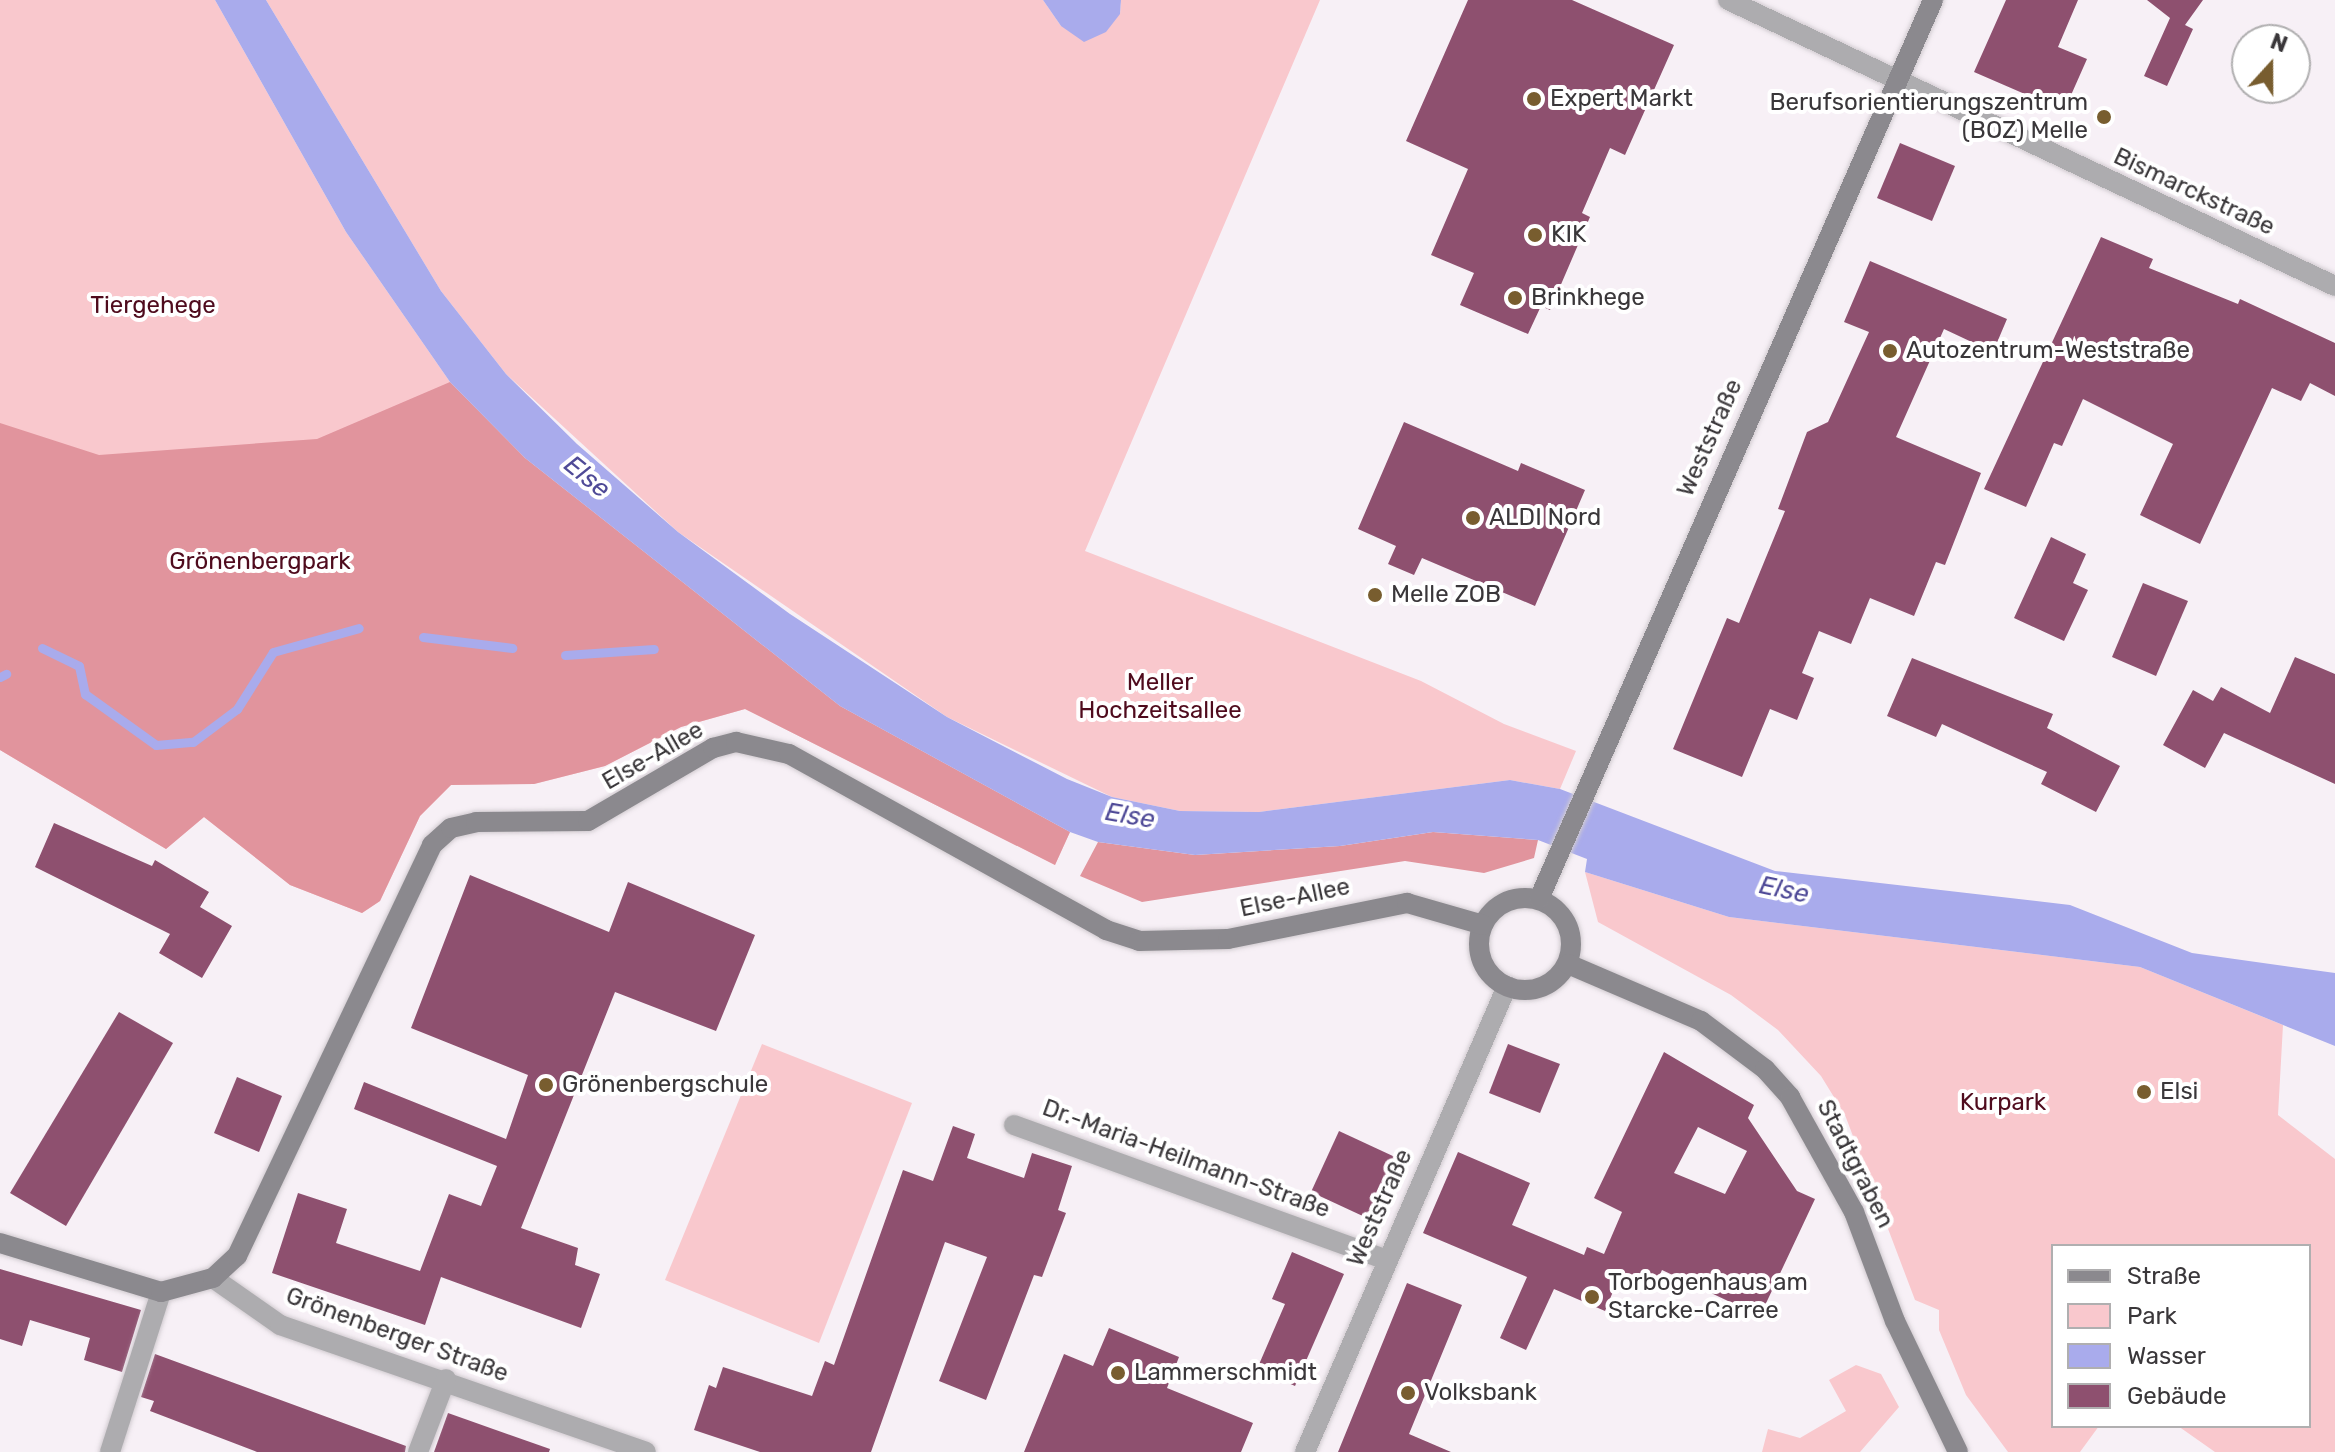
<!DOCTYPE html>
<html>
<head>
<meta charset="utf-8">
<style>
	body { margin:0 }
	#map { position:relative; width:2335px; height:1452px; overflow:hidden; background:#f7f0f6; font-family:Rubik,sans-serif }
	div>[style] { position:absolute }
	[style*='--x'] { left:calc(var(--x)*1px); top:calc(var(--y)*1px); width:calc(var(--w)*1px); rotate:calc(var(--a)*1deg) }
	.green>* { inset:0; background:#f9c8cd }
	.forest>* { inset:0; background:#e1949d }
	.water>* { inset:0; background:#a9abec }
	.stream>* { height:9px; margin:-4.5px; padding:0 4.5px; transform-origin:4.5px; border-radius:4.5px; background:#a9abec }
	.building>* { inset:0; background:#8e506f }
	.roads { filter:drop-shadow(0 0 2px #d1cbd0) drop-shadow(0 0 2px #d1cbd0) }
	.street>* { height:20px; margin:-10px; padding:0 10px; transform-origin:10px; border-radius:10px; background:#adacaf }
	.secondary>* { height:20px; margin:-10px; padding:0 10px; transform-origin:10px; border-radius:10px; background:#8b898e }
	.secondary>.ring { margin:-10px; padding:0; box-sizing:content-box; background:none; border:20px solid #8b898e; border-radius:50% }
	.dots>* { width:22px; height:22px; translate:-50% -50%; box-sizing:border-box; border:4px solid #fff; border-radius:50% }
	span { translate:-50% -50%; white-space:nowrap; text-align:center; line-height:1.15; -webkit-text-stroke:8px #fff; paint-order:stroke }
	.poi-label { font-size:24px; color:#3a373a }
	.left { translate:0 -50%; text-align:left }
	.right { translate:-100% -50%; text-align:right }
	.street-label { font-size:24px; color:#3a373a }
	.park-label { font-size:24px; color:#4f0b1d }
	.water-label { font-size:26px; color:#4f4a97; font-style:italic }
	.legend { position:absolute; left:2051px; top:1244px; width:260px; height:184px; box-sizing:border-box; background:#fff; border:2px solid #b0afb0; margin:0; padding:10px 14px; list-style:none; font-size:24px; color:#3a373a }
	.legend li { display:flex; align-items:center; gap:16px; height:40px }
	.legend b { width:40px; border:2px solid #b0afb0 }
	.north { position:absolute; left:2231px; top:24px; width:80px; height:80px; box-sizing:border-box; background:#fff; border:2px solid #b0afb0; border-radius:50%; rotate:21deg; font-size:22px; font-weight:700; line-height:32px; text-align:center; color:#3a373a }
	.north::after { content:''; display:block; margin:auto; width:28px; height:36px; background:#785d2f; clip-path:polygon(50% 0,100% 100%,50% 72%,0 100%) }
</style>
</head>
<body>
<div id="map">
	<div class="green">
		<div style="clip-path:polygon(0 0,215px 0,346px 232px,450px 382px,525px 458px,840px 706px,1070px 832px,1055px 865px,745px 709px,681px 727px,605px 766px,534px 784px,451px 785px,420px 816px,380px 901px,362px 913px,290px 885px,204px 817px,166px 849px,0 750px)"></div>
		<div style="clip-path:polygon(266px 0,1043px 0,1061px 26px,1120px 14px,1121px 0,1320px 0,1085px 551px,1421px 681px,1504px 724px,1576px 751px,1560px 789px,1510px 780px,1259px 812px,1180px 811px,1112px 797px,947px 717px,678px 532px,506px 374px,441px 291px)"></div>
		<div style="clip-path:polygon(1585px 872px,1729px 917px,2140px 967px,2283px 1025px,2278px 1115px,2335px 1159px,2335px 1452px,2215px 1452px,2178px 1426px,2309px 1426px,2309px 1246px,2053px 1246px,2053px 1426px,2099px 1426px,2080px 1452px,2008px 1452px,1966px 1395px,1939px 1330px,1939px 1310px,1915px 1300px,1845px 1115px,1821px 1076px,1778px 1030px,1731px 995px,1598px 922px)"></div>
		<div style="clip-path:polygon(762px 1044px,912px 1103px,819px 1343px,665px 1280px)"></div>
		<div style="clip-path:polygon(1856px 1365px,1881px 1374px,1899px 1407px,1860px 1452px,1762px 1452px,1768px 1429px,1800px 1438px,1846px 1411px,1829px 1380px)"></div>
	</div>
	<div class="forest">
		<div style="clip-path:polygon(450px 382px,525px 458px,840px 706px,1070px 832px,1055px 865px,745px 709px,681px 727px,605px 766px,534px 784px,451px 785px,420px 816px,380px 901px,362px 913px,290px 885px,204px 817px,166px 849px,0 750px,0 423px,99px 455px,317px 439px)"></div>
		<div style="clip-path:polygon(1433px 832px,1538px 840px,1534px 858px,1484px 873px,1405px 861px,1142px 902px,1080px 876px,1098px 842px,1195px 855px,1340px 846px)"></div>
	</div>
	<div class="water">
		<div style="clip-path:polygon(215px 0,266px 0,441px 291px,506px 374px,577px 444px,678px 532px,790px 614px,947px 717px,1067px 779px,1112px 797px,1180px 811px,1259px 812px,1510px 780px,1560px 789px,1775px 871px,2070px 905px,2192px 953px,2335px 973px,2335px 1046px,2140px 967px,1729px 917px,1585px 872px,1587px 859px,1538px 840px,1433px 832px,1340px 846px,1195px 855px,1098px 842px,1070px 832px,840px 706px,525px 458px,450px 382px,346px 232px)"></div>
		<div style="clip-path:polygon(1043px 0,1121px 0,1120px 14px,1106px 32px,1084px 42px,1061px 26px)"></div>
	</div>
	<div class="stream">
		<div style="--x:423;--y:637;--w:90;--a:7"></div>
		<div style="--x:42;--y:648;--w:41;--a:25.9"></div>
		<div style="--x:79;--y:666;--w:29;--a:78"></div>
		<div style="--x:85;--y:694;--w:87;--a:35.7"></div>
		<div style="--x:156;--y:745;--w:37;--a:-5"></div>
		<div style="--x:193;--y:742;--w:55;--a:-36.9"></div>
		<div style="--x:237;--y:709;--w:67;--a:-57.7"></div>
		<div style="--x:273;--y:652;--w:89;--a:-15.6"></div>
		<div style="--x:565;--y:655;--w:89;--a:-3.9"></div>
		<div style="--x:0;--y:677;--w:7;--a:-27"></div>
	</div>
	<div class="building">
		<div style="clip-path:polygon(1468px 0,1572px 0,1674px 45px,1625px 155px,1610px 148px,1582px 213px,1590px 217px,1550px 310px,1541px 306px,1528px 334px,1460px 305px,1474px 273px,1431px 255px,1468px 169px,1406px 141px)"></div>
		<div style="clip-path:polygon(2006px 0,2078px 0,2058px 47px,2087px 59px,2064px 111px,1974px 72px)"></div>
		<div style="clip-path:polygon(2147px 0,2203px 0,2185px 25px,2193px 29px,2167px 86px,2144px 76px,2170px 18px)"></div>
		<div style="clip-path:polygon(1900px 143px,1955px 166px,1932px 221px,1877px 198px)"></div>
		<div style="clip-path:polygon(2101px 237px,2153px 259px,2149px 268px,2238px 304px,2240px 299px,2335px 343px,2335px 396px,2310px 383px,2301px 401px,2272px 388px,2200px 544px,2140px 515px,2173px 444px,2083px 399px,2062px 446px,2054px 443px,2026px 507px,1984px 489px)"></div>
		<div style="clip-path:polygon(1870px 261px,2007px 319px,1993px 352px,1944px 329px,1896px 437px,1981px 473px,1945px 565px,1936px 562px,1914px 616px,1870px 598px,1851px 644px,1819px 631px,1802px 673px,1814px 678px,1797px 720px,1770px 709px,1742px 777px,1673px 749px,1727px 618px,1739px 623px,1785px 511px,1778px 509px,1807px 432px,1828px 422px,1869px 332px,1844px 322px)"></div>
		<div style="clip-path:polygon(1404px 422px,1518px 471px,1521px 463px,1585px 490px,1535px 606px,1422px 558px,1414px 575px,1388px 564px,1396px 546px,1358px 529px)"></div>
		<div style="clip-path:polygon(2051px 537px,2086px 554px,2073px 583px,2088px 590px,2064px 641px,2014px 618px)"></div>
		<div style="clip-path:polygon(2143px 583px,2188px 601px,2156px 676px,2112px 657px)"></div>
		<div style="clip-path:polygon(2295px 657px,2335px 674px,2335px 784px,2224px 733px,2205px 768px,2163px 745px,2193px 690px,2213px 701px,2221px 687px,2270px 713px)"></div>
		<div style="clip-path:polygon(1912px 658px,2053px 714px,2047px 728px,2120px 766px,2096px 812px,2041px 784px,2047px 772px,1942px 724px,1936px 737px,1887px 716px)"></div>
		<div style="clip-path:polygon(54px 823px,152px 866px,155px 860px,209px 892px,200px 907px,232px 926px,202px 978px,159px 953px,170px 934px,35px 867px)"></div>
		<div style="clip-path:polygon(470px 875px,609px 932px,628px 882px,755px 935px,716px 1031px,615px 992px,521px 1228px,578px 1248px,575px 1265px,600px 1274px,581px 1328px,441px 1277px,425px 1325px,272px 1273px,298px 1193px,347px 1209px,336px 1243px,420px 1271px,449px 1194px,481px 1206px,497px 1166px,354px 1109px,364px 1082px,506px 1139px,528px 1075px,411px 1028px)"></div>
		<div style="clip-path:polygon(119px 1012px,173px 1043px,66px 1226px,10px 1193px)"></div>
		<div style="clip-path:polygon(1508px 1044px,1560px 1064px,1540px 1113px,1489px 1093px)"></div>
		<div style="clip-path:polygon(evenodd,1664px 1052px,1754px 1105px,1748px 1118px,1797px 1191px,1815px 1199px,1760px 1316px,1662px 1270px,1652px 1292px,1619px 1277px,1605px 1311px,1554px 1289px,1526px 1350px,1500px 1338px,1527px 1277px,1423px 1233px,1458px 1152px,1530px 1183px,1512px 1225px,1584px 1255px,1587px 1247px,1604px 1254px,1622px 1212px,1594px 1198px,1664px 1052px,1698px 1127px,1747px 1151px,1725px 1194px,1674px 1173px,1698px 1127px)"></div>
		<div style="clip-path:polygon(237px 1077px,282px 1096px,259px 1152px,214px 1133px)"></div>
		<div style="clip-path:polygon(953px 1126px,975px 1134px,967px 1158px,1024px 1178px,1032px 1153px,1072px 1166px,1058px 1210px,1066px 1213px,1042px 1277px,1034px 1275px,986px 1400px,939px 1381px,987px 1257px,945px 1242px,871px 1452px,760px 1452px,694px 1430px,709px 1385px,716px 1388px,723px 1367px,812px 1396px,825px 1361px,834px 1365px,903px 1170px,933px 1181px)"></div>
		<div style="clip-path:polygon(1339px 1131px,1395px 1157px,1367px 1218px,1311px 1192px)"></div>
		<div style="clip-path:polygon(1292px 1252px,1344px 1274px,1295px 1386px,1257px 1369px,1285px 1304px,1272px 1299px)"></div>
		<div style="clip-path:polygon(0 1269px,141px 1310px,122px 1372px,84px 1360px,90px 1338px,30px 1320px,22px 1346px,0 1339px)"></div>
		<div style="clip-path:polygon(1407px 1283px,1462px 1305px,1409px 1434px,1451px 1452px,1338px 1452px)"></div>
		<div style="clip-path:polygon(1109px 1328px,1179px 1357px,1167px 1388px,1253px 1423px,1241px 1452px,1024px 1452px,1064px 1354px,1093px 1366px)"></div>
		<div style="clip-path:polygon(155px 1354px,406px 1446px,405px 1452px,257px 1452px,150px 1411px,154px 1401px,141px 1397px)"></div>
		<div style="clip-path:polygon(448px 1413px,550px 1449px,549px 1452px,434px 1452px)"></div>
	</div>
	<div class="roads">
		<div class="street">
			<div style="--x:1728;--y:0;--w:671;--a:25.23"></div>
			<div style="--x:1014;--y:1125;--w:394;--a:19.9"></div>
			<div style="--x:213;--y:1278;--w:82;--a:35"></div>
			<div style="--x:280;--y:1325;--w:387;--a:19.1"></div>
			<div style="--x:110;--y:1452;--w:168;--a:-72.3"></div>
			<div style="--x:418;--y:1452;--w:78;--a:-69"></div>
			<div style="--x:1305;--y:1452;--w:508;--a:-66.56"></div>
		</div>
		<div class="secondary">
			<div class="ring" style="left:1479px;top:898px;width:72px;height:72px"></div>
			<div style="--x:1539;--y:899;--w:982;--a:-66.33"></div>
			<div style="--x:1568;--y:964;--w:145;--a:23.2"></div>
			<div style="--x:1701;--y:1021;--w:80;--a:36.9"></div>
			<div style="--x:1765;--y:1069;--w:38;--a:48"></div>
			<div style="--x:1790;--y:1097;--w:132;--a:60.9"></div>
			<div style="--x:1854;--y:1212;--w:116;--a:69.4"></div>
			<div style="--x:1895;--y:1321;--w:145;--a:64.3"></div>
			<div style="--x:0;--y:1243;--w:168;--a:16.9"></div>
			<div style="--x:161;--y:1292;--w:54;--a:-15.1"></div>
			<div style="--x:213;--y:1278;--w:33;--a:-43"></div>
			<div style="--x:237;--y:1256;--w:455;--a:-64.6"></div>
			<div style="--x:432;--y:845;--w:25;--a:-42"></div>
			<div style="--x:451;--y:828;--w:26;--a:-13"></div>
			<div style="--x:476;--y:822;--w:112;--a:-0.5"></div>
			<div style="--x:588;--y:821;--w:145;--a:-30.3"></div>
			<div style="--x:713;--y:748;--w:24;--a:-15"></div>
			<div style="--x:736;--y:742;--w:54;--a:12.8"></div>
			<div style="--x:789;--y:754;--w:363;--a:29"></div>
			<div style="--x:1106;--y:930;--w:35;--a:18"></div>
			<div style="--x:1139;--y:941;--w:89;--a:-1.3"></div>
			<div style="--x:1228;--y:939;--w:183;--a:-11.4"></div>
			<div style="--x:1407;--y:903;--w:79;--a:16.1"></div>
		</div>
	</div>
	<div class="dots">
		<div style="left:1534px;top:99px;background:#785d2f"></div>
		<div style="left:2104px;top:117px;background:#785d2f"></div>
		<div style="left:1535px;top:235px;background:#785d2f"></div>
		<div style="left:1515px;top:298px;background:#785d2f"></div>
		<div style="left:1890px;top:351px;background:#785d2f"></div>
		<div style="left:1473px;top:518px;background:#785d2f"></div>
		<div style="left:1375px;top:595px;background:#785d2f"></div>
		<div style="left:546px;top:1085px;background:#785d2f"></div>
		<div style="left:2144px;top:1092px;background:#785d2f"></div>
		<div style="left:1592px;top:1297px;background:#785d2f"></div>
		<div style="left:1118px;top:1373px;background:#785d2f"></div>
		<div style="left:1408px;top:1393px;background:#785d2f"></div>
	</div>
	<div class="poi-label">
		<span class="left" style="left:1550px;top:99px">Expert Markt</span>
		<span class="right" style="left:2088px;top:117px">Berufsorientierungszentrum<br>(BOZ) Melle</span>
		<span class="left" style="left:1551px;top:235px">KIK</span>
		<span class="left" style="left:1531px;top:298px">Brinkhege</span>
		<span class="left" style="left:1906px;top:351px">Autozentrum-Weststraße</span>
		<span class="left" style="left:1489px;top:518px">ALDI Nord</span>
		<span class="left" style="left:1391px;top:595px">Melle ZOB</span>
		<span class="left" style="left:562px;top:1085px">Grönenbergschule</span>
		<span class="left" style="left:2160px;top:1092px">Elsi</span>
		<span class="left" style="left:1608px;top:1297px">Torbogenhaus am<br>Starcke-Carree</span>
		<span class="left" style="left:1134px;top:1373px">Lammerschmidt</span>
		<span class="left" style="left:1424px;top:1393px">Volksbank</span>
	</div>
	<div class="street-label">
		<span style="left:2194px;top:192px;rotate:25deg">Bismarckstraße</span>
		<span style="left:1710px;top:438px;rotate:-66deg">Weststraße</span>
		<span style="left:653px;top:756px;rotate:-30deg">Else-Allee</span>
		<span style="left:1295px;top:898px;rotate:-12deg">Else-Allee</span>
		<span style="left:1186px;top:1159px;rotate:20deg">Dr.-Maria-Heilmann-Straße</span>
		<span style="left:1855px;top:1164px;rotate:63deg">Stadtgraben</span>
		<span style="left:1380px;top:1208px;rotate:-66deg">Weststraße</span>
		<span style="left:397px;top:1335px;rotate:20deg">Grönenberger Straße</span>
	</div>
	<div class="park-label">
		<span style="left:153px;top:306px">Tiergehege</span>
		<span style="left:260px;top:562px">Grönenbergpark</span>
		<span style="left:1160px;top:697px">Meller<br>Hochzeitsallee</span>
		<span style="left:2003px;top:1103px">Kurpark</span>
	</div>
	<div class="water-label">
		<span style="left:587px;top:477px;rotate:39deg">Else</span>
		<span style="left:1130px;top:816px;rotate:10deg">Else</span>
		<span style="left:1784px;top:890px;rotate:12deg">Else</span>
	</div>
	<ul class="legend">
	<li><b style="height:10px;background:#8b898e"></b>Straße</li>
	<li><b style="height:22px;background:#f9c8cd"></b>Park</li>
	<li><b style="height:22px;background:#a9abec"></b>Wasser</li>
	<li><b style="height:22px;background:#8e506f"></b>Gebäude</li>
	</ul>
	<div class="north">N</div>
</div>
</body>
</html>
